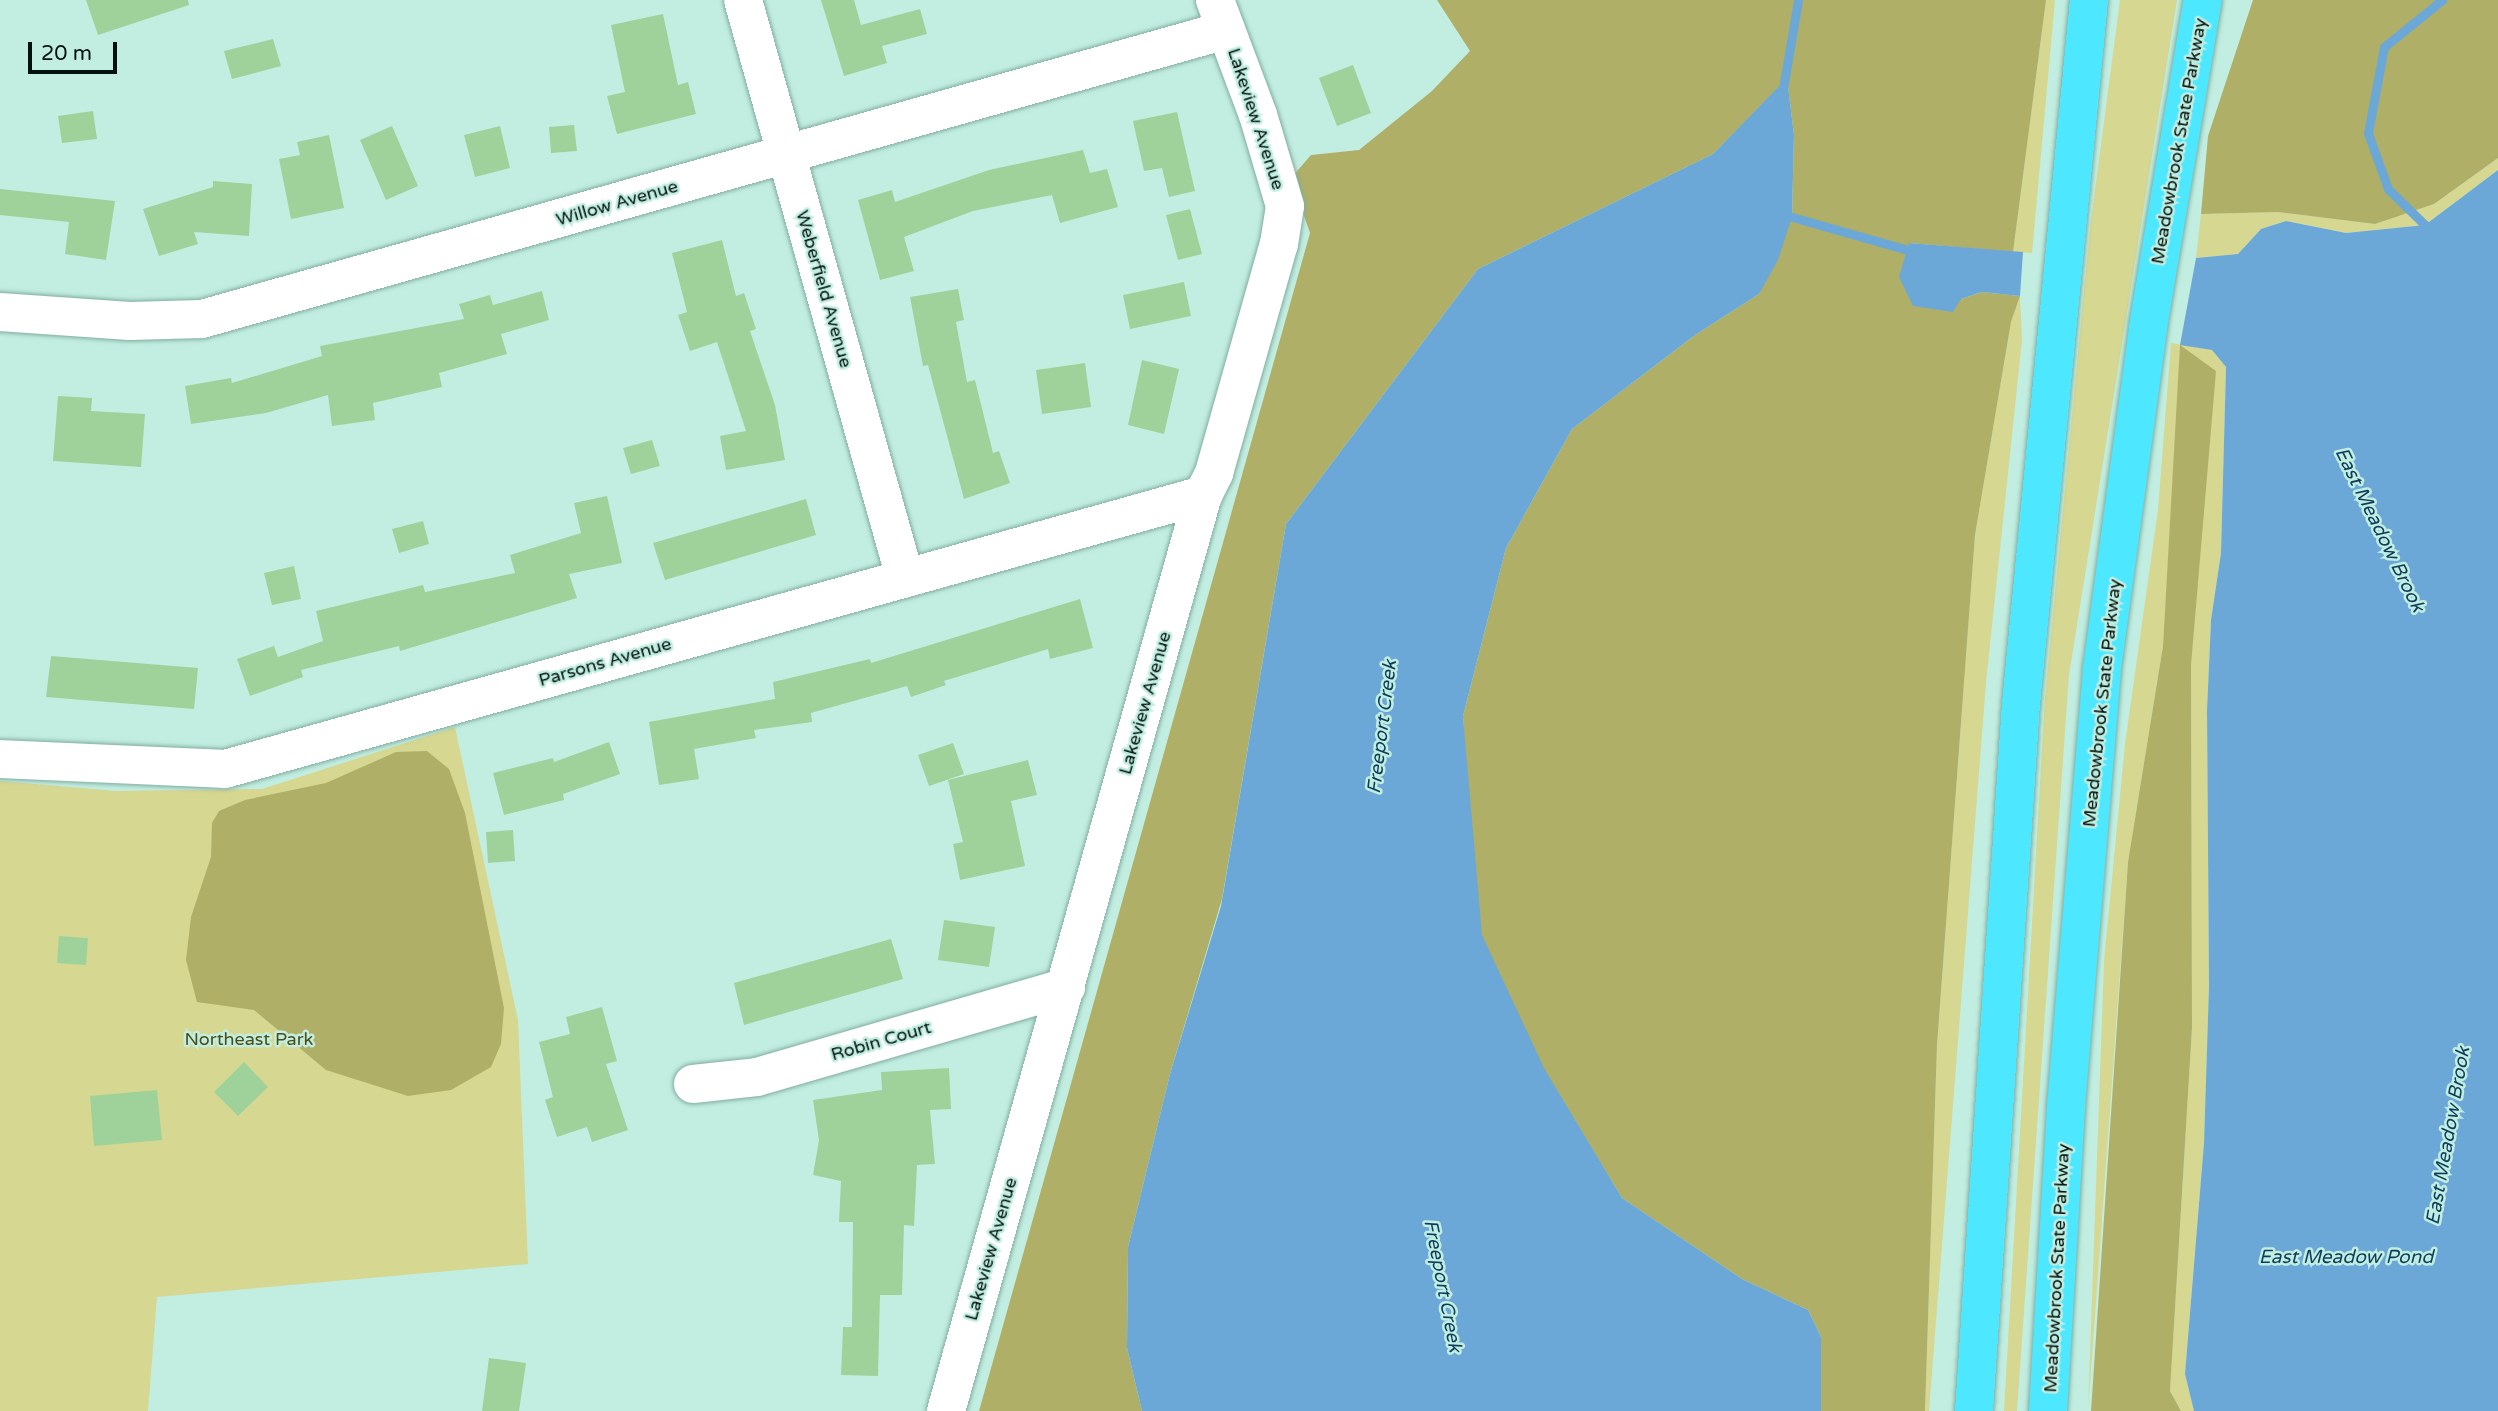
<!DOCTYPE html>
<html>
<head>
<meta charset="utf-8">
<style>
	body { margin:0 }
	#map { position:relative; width:2498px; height:1411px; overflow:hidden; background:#c2eee1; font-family:"Varela Round",sans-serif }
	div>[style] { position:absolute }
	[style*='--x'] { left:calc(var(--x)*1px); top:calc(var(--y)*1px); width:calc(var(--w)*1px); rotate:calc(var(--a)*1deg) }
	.green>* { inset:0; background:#d6d791 }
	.forest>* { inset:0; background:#afaf67 }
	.water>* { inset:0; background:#6ba8d7 }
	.stream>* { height:9px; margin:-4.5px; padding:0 4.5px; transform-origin:4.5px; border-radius:4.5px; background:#6ba8d7 }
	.building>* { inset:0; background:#9fd29a }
	.roads { filter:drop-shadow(0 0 2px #82ada1) drop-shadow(0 0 2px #82ada1) }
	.minor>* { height:38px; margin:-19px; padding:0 19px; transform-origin:19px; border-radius:19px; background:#fff }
	.highway>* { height:38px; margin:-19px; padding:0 19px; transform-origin:19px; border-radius:19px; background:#4de7ff }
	span { translate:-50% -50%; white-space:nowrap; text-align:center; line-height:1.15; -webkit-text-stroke:5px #c2eee1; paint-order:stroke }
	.street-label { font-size:18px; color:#03110e }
	.park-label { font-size:18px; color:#4c4c15 }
	.water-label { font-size:19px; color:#0d3d5d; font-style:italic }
	.scale { position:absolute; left:28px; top:42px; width:89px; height:32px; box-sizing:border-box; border:4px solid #03110e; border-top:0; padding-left:9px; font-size:21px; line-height:24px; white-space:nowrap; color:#03110e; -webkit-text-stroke:5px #c2eee1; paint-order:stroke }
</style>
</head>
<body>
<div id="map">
	<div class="green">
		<div style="clip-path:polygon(2046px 0,2055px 0,2032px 253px,2013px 252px)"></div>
		<div style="clip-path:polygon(2120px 0,2177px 0,2069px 675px,2017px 1411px,2004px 1411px,2045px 697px,2090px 228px)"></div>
		<div style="clip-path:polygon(2498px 158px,2498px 170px,2425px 225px,2346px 233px,2286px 221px,2261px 229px,2238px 254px,2196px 258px,2201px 214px,2278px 212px,2375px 224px,2434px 204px)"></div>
		<div style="clip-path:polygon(2020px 296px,2022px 340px,1986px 683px,1929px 1411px,1925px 1411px,1937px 1045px,1975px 535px,2011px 322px)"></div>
		<div style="clip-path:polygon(2171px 343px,2212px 350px,2226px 367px,2221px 553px,2211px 620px,2207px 710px,2209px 986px,2204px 1143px,2185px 1374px,2194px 1411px,2181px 1411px,2170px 1391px,2192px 1028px,2191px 665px,2181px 346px,2163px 646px,2128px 862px,2088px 1411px,2104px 961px,2125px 744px,2158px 510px)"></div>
		<div style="clip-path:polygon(455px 727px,518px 1020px,528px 1264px,157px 1297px,148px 1411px,0 1411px,0 781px,116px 791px,262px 789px)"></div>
	</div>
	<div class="forest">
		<div style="clip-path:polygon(1437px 0,2046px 0,2013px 252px,1909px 243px,1961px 299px,1982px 292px,2020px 296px,2011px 322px,1975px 535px,1937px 1045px,1925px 1411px,1821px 1411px,1821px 1337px,1808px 1310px,1742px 1279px,1622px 1198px,1544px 1069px,1476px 935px,1463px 716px,1506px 548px,1572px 429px,1695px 335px,1759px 294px,1792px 217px,1794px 135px,1787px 79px,1713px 154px,1478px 269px,1286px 524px,1222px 899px,1170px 1074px,1128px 1247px,1127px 1348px,1142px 1411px,979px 1411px,1310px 233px,1291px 178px,1311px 155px,1359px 150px,1432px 91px,1470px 51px)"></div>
		<div style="clip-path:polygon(2253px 0,2498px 0,2498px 158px,2434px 204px,2375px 224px,2278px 212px,2201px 214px,2208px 136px)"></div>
		<div style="clip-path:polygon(2180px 345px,2216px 371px,2191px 665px,2192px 1028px,2170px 1391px,2181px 1411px,2091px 1411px,2128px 862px,2163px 646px)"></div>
		<div style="clip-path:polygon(427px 751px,449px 769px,465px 813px,504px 1008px,501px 1044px,491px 1067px,451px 1090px,408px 1096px,326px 1070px,254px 1010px,197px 1002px,186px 960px,191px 917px,211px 857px,212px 823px,219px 811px,245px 800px,326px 783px,396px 752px)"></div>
	</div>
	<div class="water">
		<div style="clip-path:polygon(1787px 78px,1794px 135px,1792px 217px,1778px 260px,1759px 294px,1695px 335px,1572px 429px,1506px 548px,1463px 716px,1482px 935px,1544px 1068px,1622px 1198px,1742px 1279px,1808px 1310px,1821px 1337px,1821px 1411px,1142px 1411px,1127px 1348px,1128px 1247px,1170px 1074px,1221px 906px,1286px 524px,1478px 269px,1713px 154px)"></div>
		<div style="clip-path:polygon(2498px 170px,2498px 1411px,2194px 1411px,2185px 1374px,2204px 1143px,2209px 986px,2207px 710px,2211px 620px,2221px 553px,2226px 367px,2212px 350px,2180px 345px,2196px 258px,2238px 254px,2261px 229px,2286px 221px,2346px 233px,2425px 225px)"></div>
		<div style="clip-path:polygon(1909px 243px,2023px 252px,2020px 296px,1982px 292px,1961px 299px,1953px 312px,1913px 306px,1899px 277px)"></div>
	</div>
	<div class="stream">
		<div style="--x:1783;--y:89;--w:90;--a:-80.4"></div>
		<div style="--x:1792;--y:217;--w:131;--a:15.9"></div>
		<div style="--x:2426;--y:233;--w:8;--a:-97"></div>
		<div style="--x:2425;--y:225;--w:52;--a:-135.8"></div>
		<div style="--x:2388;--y:189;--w:59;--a:-109.7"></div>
		<div style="--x:2368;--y:133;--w:87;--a:-79.5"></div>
		<div style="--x:2384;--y:47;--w:75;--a:-39"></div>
	</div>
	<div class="building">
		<div style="clip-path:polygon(86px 0,188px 0,189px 5px,98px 35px)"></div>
		<div style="clip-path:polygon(821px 0,854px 0,861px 25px,920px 9px,927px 34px,882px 46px,887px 63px,844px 76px)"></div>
		<div style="clip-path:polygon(663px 14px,678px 85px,688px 82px,696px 114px,617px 134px,607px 96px,625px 92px,611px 25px)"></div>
		<div style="clip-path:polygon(273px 39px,281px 66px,232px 79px,224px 51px)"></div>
		<div style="clip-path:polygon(1353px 65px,1371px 113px,1337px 126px,1319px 78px)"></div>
		<div style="clip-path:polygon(93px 111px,97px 139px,62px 143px,58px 116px)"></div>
		<div style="clip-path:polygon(1177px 112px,1195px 191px,1169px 197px,1162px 168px,1144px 171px,1133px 121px)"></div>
		<div style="clip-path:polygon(574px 125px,577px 151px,551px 153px,549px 127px)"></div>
		<div style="clip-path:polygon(392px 126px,418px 186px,386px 200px,360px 140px)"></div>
		<div style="clip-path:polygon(500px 126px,510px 168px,475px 177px,464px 135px)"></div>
		<div style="clip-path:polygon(329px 135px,344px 208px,291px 219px,279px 159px,300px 155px,297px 142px)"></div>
		<div style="clip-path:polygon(1083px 150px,1090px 173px,1107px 169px,1118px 207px,1060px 223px,1052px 195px,973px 211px,904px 237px,914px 271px,880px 280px,858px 200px,892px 190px,895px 202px,989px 170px)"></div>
		<div style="clip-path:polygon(213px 181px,252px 184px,249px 236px,194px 232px,198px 244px,159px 256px,143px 209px,213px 187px)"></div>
		<div style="clip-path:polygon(0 189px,115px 201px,106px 260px,65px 254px,69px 222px,0 215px)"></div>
		<div style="clip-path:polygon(1190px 209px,1202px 254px,1178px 260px,1166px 215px)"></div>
		<div style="clip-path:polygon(722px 240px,736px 296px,744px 293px,756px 329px,750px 331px,775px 405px,785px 460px,726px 470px,720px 436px,746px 431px,717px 342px,690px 351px,678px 315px,687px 312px,672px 253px)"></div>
		<div style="clip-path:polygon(1184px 282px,1191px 316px,1130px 329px,1123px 295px)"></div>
		<div style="clip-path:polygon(958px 289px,964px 320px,956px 322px,967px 382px,975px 380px,993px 453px,999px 451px,1010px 483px,964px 499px,928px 365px,923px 366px,910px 297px)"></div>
		<div style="clip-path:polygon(542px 291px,549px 320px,501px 334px,507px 354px,439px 373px,442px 387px,373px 403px,375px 420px,332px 426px,328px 395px,266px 413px,191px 424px,185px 386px,231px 378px,232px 383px,322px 356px,320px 346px,464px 319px,459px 304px,490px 295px,493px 305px)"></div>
		<div style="clip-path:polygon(1142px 360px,1179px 369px,1164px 434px,1128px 425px)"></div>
		<div style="clip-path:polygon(1085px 363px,1091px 407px,1042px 414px,1036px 370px)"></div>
		<div style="clip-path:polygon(58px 396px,92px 398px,91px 411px,145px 414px,141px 467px,53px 461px)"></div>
		<div style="clip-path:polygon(652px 440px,660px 466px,631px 474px,623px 448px)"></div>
		<div style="clip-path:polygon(607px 496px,622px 563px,569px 574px,577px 598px,400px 651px,399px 646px,301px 670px,303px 677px,250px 696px,237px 659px,274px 646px,278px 657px,323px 641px,316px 611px,423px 585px,425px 592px,515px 573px,510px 555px,581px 533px,574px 503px)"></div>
		<div style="clip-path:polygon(806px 499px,816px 535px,665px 580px,653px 543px)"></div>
		<div style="clip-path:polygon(423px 521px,429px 544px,399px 553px,392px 529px)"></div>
		<div style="clip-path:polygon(294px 566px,301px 599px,272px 605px,264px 573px)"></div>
		<div style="clip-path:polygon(1080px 599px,1093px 648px,1050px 659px,1048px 649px,944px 681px,946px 685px,911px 697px,907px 686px,811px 713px,812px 722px,754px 730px,756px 738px,694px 749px,699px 779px,659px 785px,649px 722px,775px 699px,773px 682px,870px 659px,871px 663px)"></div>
		<div style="clip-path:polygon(51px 656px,198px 668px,194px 709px,46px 697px)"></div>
		<div style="clip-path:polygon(609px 742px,620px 774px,563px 794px,564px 800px,504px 815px,493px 773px,553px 758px,554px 762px)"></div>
		<div style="clip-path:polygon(953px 743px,964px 774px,929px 786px,918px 755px)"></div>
		<div style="clip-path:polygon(1028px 760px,1037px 795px,1011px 801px,1025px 866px,960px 880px,953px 844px,963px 842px,948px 780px)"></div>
		<div style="clip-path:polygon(513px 830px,515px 861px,488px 863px,486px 832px)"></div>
		<div style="clip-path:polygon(944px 920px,995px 927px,989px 967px,938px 960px)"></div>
		<div style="clip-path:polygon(59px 936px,88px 938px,86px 965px,57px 963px)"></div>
		<div style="clip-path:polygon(891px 939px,903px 979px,744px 1025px,734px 983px)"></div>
		<div style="clip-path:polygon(602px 1007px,617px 1061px,606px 1064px,628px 1130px,592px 1142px,587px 1127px,557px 1137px,545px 1100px,553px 1097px,539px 1042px,570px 1034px,566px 1017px)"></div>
		<div style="clip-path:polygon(244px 1062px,268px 1087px,238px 1116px,214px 1092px)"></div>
		<div style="clip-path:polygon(949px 1068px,951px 1109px,930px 1110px,935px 1164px,917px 1165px,914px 1226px,904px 1225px,902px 1295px,880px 1295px,878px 1376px,841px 1375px,843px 1327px,852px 1327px,853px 1222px,839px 1222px,841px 1181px,813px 1175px,819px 1140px,813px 1100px,882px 1090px,881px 1072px)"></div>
		<div style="clip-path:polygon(157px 1090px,162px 1140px,94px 1146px,90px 1096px)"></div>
		<div style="clip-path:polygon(489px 1358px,526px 1363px,519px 1411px,482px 1411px)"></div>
	</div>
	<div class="roads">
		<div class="minor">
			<div style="--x:743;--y:0;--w:600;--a:74.34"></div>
			<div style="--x:0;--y:312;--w:130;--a:4"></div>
			<div style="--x:130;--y:321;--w:72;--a:-1.6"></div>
			<div style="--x:202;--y:319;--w:1064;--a:-15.76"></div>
			<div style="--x:0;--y:759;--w:225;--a:2.5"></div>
			<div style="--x:225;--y:769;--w:1016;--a:-15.65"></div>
			<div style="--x:693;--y:1084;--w:64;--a:-6.2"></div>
			<div style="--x:757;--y:1077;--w:322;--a:-16.2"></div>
			<div style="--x:946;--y:1411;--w:951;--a:-74.33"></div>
			<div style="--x:1203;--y:495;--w:25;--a:-63"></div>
			<div style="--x:1214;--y:473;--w:238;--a:-74.2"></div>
			<div style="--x:1279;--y:244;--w:38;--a:-81"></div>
			<div style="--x:1285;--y:206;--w:95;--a:-106.5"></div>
			<div style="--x:1258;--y:115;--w:123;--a:-110.5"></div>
		</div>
		<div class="highway">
			<div style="--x:1974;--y:1411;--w:709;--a:-86.2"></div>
			<div style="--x:2021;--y:704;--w:707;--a:-84.48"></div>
			<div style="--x:2048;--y:1411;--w:305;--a:-86.6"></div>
			<div style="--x:2066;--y:1107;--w:439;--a:-85.3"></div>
			<div style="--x:2102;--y:669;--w:345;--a:-82.3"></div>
			<div style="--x:2148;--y:327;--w:332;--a:-80.5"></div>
		</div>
	</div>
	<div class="street-label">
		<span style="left:1256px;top:119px;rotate:72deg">Lakeview Avenue</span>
		<span style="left:2179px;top:141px;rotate:-80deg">Meadowbrook State Parkway</span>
		<span style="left:617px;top:203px;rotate:-16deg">Willow Avenue</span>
		<span style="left:824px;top:289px;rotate:74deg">Weberfield Avenue</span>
		<span style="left:605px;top:662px;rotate:-16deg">Parsons Avenue</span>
		<span style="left:1145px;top:703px;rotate:-74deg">Lakeview Avenue</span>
		<span style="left:2102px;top:703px;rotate:-84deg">Meadowbrook State Parkway</span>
		<span style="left:881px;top:1041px;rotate:-16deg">Robin Court</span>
		<span style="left:991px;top:1249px;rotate:-74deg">Lakeview Avenue</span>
		<span style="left:2057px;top:1268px;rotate:-87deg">Meadowbrook State Parkway</span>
	</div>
	<div class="park-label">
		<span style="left:249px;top:1039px">Northeast Park</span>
	</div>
	<div class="water-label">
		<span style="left:2379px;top:530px;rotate:64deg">East Meadow Brook</span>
		<span style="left:1383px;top:727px;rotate:-83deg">Freeport Creek</span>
		<span style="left:2449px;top:1136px;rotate:-80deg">East Meadow Brook</span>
		<span style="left:2346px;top:1258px">East Meadow Pond</span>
		<span style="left:1442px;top:1286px;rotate:79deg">Freeport Creek</span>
	</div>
	<div class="scale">20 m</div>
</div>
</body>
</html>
